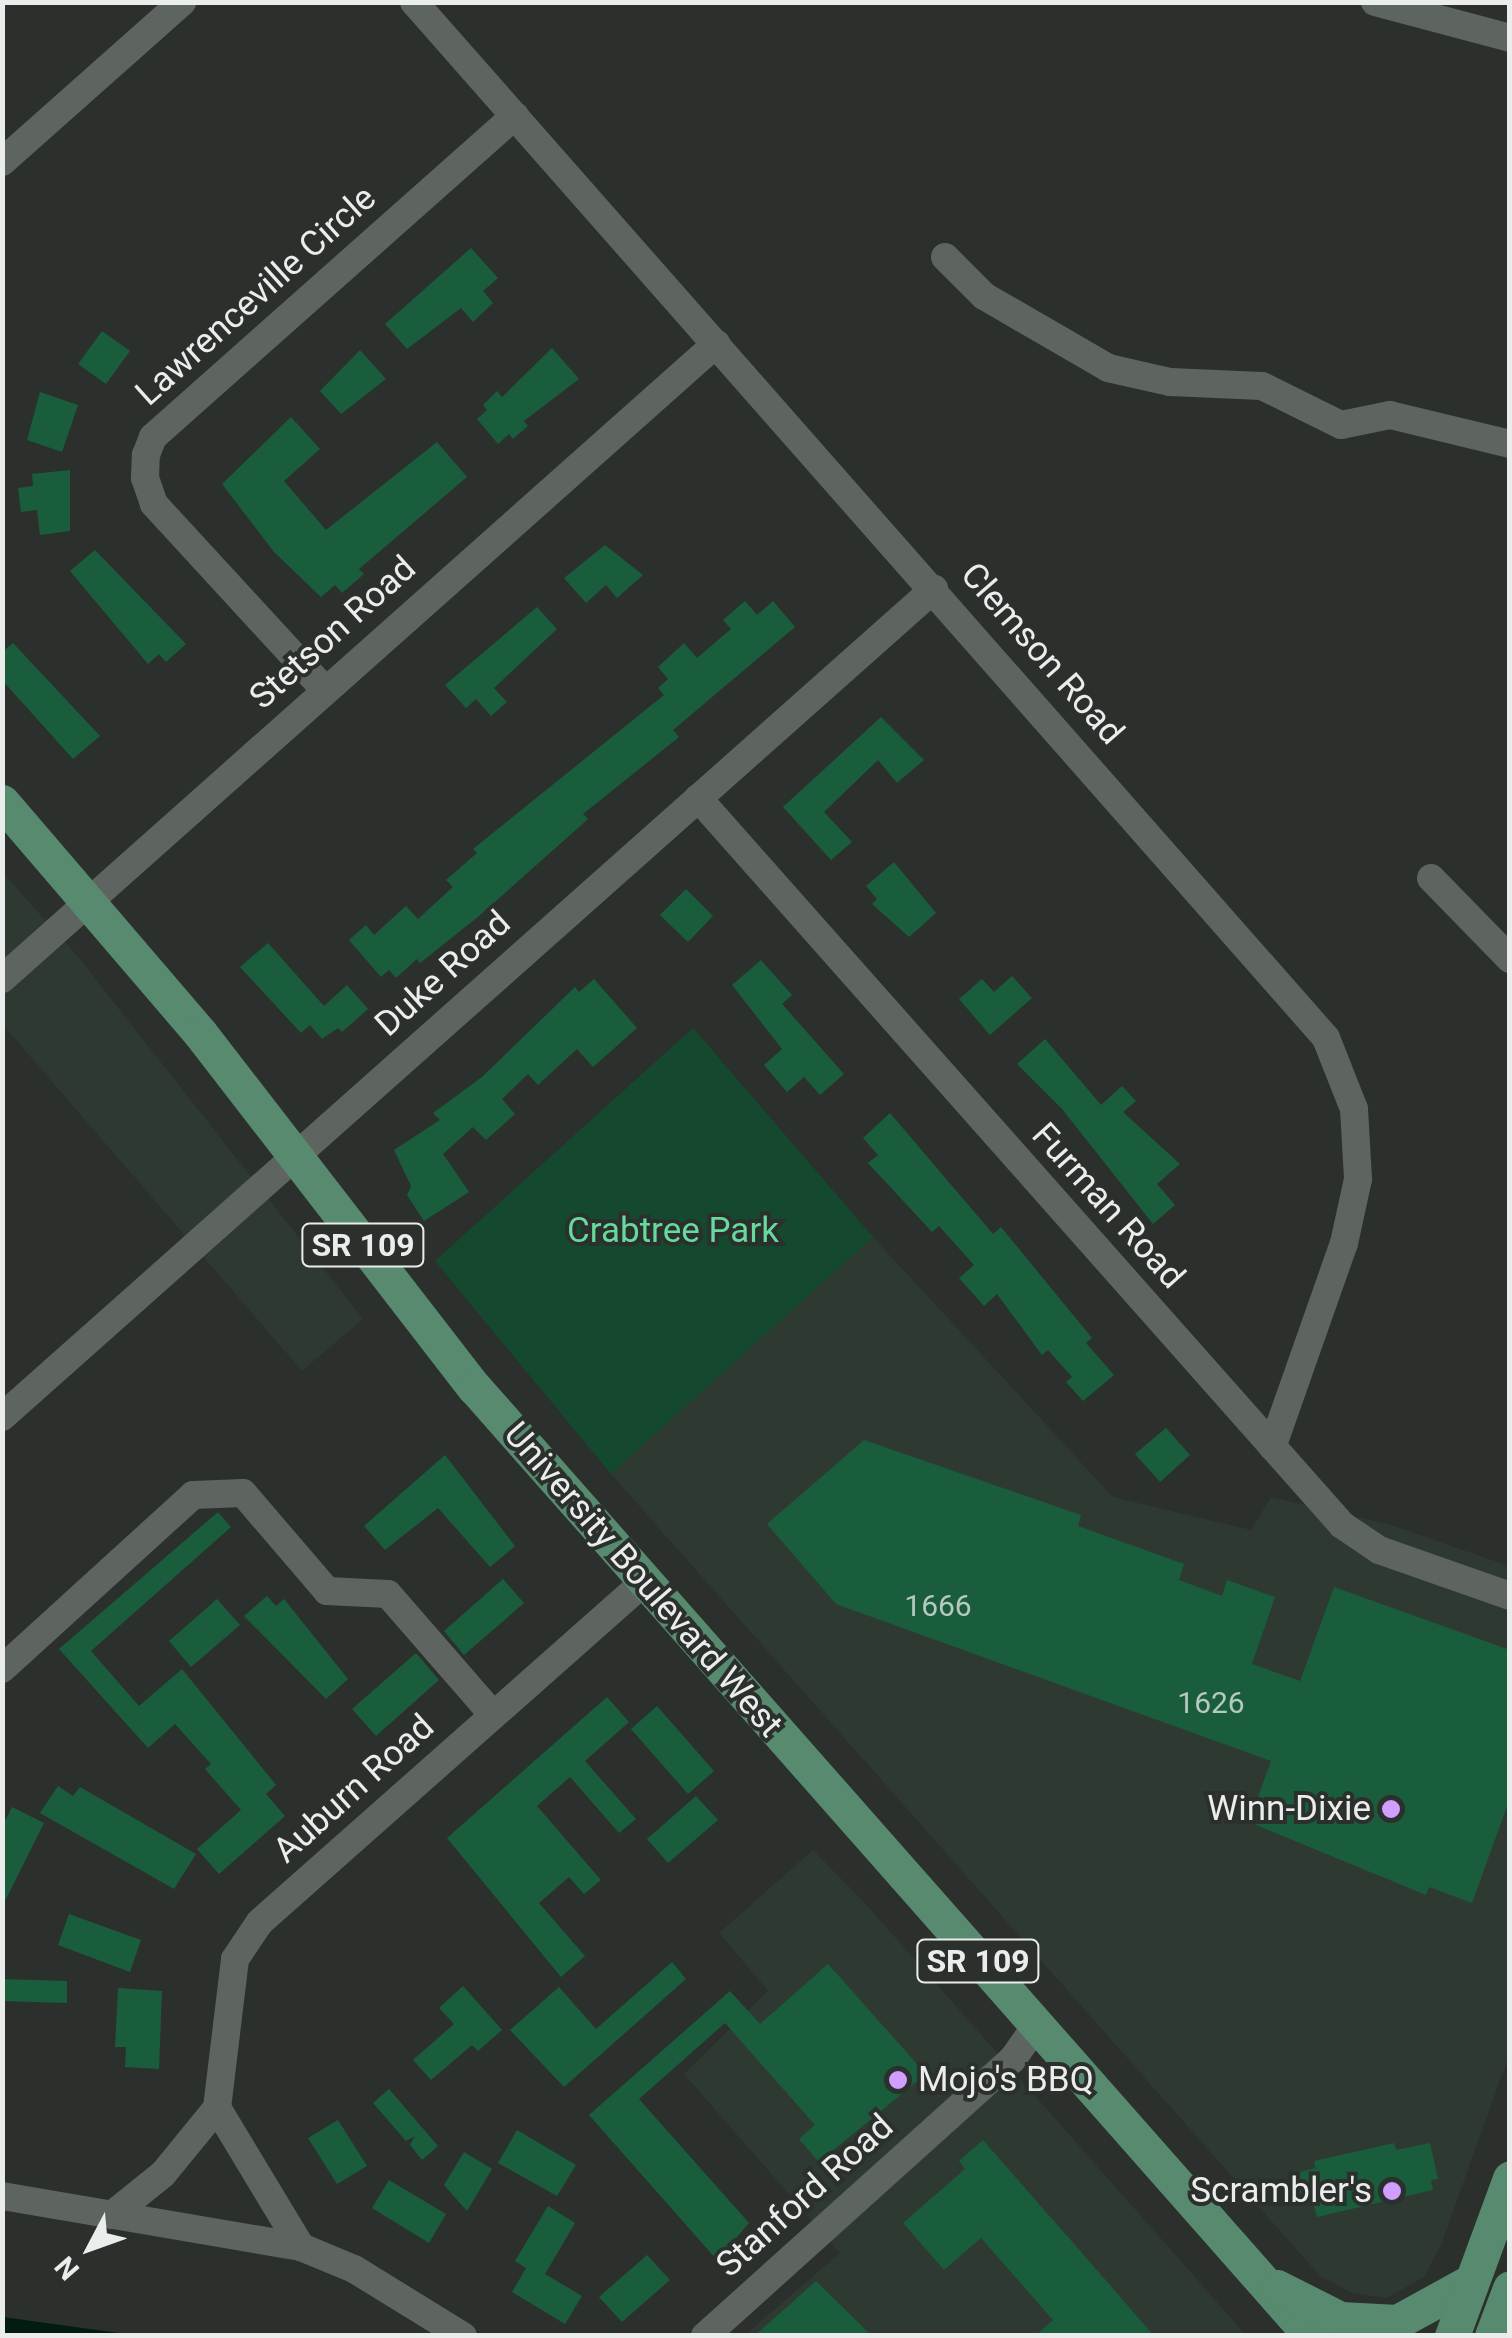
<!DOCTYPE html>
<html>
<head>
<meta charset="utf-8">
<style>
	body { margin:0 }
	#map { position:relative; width:1512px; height:2338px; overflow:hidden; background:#2b302d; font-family:Roboto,sans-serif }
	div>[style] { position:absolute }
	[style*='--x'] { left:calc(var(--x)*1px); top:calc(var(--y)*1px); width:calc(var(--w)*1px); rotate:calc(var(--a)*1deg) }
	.built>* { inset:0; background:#2e3932 }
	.green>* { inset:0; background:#15492f }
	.water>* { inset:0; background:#021c0f }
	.building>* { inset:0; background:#1a5d3d }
	.minor>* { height:28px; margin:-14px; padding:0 14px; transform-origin:14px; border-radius:14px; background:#5e6460 }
	.major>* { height:35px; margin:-17.5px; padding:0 17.5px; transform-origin:17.5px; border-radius:17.5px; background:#578a6e }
	.dots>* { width:28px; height:28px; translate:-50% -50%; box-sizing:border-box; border:5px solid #2b302d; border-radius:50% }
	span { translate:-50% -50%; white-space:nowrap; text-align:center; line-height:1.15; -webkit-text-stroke:8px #2b302d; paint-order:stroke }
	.number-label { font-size:30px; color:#b6c9c0 }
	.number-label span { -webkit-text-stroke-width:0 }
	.shield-label span { padding:2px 8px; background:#2b302d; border:2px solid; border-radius:8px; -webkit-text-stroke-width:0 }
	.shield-label { font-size:32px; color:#eaedeb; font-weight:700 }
	.street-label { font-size:35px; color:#eaedeb }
	.park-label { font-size:35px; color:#66d99d }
	.poi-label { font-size:35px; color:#eaedeb }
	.right { translate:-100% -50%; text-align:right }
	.left { translate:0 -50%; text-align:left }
	.frame { position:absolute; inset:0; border:5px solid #eaedeb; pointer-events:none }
	.north { position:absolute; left:40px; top:2198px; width:100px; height:100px; -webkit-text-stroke:8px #2b302d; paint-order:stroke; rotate:229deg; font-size:28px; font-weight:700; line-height:40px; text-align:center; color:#eaedeb }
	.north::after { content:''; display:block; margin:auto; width:35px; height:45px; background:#eaedeb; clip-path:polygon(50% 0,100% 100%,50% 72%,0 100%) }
</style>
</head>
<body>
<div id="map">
	<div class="built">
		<div style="clip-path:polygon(2px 872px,75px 953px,363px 1319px,302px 1371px,3px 1025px)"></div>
		<div style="clip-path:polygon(873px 1237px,1113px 1497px,1251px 1530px,1271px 1497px,1391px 1525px,1509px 1566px,1509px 2055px,1441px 2245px,1424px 2277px,1387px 2298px,1352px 2293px,1320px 2276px,611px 1474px)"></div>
		<div style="clip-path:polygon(813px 1850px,865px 1903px,1246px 2335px,745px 2335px,840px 2253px,684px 2074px,768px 1991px,719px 1933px)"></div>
	</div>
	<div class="green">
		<div style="clip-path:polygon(693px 1028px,873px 1237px,611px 1474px,435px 1261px)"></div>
	</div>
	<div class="water">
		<div style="clip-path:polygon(3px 2317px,133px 2335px,136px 2335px,3px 2335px)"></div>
	</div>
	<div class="building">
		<div style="clip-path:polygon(471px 248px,498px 278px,483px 291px,493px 303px,473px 322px,461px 308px,407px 349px,385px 324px)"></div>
		<div style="clip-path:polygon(102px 331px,130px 351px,106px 384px,78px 364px)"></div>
		<div style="clip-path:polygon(552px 348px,579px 379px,524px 421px,528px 426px,513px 439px,509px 434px,498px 444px,477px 419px,487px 410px,483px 405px,497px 391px,502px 397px)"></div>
		<div style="clip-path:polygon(360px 350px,386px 379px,341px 414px,320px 391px)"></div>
		<div style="clip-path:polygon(40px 392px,78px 405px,62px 452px,27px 440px)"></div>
		<div style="clip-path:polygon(291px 417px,320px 449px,284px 481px,326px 530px,437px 442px,467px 477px,359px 569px,364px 574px,342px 593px,335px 585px,321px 597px,274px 552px,222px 484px)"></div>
		<div style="clip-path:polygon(70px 470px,70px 531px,40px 535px,37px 510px,21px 512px,18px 488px,33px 486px,32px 474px)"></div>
		<div style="clip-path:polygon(605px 545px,643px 575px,617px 598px,606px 585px,586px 603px,564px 578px)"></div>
		<div style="clip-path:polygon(95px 550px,186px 644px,166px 662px,159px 654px,148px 664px,70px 571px)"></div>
		<div style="clip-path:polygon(745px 601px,757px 615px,773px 601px,795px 627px,673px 730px,679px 737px,583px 814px,588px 819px,479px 916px,420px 963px,417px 959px,396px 978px,389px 970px,381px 977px,349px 940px,366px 925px,374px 935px,406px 906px,418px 919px,453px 887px,446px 880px,477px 853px,473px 849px,664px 695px,658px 688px,668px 679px,658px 667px,684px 643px,697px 658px,731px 629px,723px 620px)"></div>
		<div style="clip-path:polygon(537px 607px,557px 629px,494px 688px,507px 702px,491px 716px,476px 699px,466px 708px,445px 685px)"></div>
		<div style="clip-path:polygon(13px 643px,100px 736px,73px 759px,2px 680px,2px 652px)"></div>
		<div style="clip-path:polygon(881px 717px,924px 760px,897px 783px,878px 760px,824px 812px,852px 842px,831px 860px,783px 807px)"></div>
		<div style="clip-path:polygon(894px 862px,936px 913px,909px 937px,872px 904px,877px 899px,866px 886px)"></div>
		<div style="clip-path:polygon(686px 889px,713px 916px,688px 942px,660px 915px)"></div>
		<div style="clip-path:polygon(268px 943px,324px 1006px,347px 985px,368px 1009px,342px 1032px,338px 1028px,322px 1039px,310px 1025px,301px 1033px,240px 967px)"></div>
		<div style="clip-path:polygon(761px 960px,792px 995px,782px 1004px,844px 1074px,820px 1095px,804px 1077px,787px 1092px,764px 1065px,782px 1049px,732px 985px)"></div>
		<div style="clip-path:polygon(1012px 976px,1032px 998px,990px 1035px,959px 999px,982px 979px,994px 992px)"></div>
		<div style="clip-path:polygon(594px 979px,637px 1028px,593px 1067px,577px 1049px,538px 1085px,528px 1074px,502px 1099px,515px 1114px,486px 1140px,473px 1127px,443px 1154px,469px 1192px,424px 1221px,407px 1195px,411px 1186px,394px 1150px,440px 1120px,433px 1113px,482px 1077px,575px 987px,579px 992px)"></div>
		<div style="clip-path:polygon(1045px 1039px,1101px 1105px,1122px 1086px,1136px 1101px,1123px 1112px,1180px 1164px,1157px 1184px,1175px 1205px,1153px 1224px,1062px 1109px,1017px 1064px)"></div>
		<div style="clip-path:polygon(890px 1113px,993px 1234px,1001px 1227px,1092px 1338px,1086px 1343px,1114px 1375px,1083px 1401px,1066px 1382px,1072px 1377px,1048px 1350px,1042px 1355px,997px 1294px,984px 1306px,959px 1278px,974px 1265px,939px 1226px,932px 1232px,868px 1163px,878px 1155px,863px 1138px)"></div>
		<div style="clip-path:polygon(1166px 1428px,1190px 1455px,1160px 1482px,1135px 1454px)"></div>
		<div style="clip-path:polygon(864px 1440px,1081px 1515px,1078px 1526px,1184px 1564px,1179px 1580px,1222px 1596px,1227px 1580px,1275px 1597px,1252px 1664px,1300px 1681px,1334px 1587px,1510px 1650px,1510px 1798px,1472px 1903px,1429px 1887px,1426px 1895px,1249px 1822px,1271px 1761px,836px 1604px,767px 1524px)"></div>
		<div style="clip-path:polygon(445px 1455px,515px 1546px,490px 1567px,438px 1508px,385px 1550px,364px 1526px)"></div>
		<div style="clip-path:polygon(218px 1512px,231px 1527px,91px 1651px,139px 1706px,182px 1669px,276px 1785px,266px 1794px,285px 1816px,219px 1874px,197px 1849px,241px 1810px,205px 1769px,211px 1764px,175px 1724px,148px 1748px,59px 1649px)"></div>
		<div style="clip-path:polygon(503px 1579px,524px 1603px,464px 1655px,444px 1631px)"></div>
		<div style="clip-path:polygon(267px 1596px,276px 1606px,284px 1599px,348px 1679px,326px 1699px,244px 1616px)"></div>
		<div style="clip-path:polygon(217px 1599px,240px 1625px,191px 1667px,169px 1641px)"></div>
		<div style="clip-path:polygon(416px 1653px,439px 1680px,376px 1736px,352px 1709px)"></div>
		<div style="clip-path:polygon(607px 1697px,629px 1722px,585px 1761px,636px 1819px,619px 1833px,570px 1777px,537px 1806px,601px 1880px,584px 1894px,569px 1877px,539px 1903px,585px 1956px,561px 1977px,447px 1838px)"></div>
		<div style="clip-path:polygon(657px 1706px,714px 1771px,688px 1794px,631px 1729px)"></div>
		<div style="clip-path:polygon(58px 1786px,73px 1796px,80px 1787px,196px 1854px,174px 1889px,40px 1813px)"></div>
		<div style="clip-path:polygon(696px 1796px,718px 1820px,668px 1863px,647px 1839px)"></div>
		<div style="clip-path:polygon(12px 1807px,44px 1823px,2px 1907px,2px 1827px)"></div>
		<div style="clip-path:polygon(69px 1914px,141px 1940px,130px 1972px,58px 1945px)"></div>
		<div style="clip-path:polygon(672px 1962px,686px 1979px,564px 2087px,510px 2030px,559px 1987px,596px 2029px)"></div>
		<div style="clip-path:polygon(828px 1964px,926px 2074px,819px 2162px,799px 2139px,815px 2125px,725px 2023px,639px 2099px,749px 2223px,717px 2260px,589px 2115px,730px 1991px,760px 2024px)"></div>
		<div style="clip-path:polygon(2px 1979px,67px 1981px,67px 2003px,2px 2001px)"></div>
		<div style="clip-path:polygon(463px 1986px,502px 2030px,478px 2051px,472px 2045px,431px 2080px,413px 2060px,454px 2024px,439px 2008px)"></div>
		<div style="clip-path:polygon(118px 1988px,162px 1991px,159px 2069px,125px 2067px,126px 2047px,115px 2047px)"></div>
		<div style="clip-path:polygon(389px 2089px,438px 2146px,422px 2160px,410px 2145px,415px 2136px,406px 2141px,373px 2103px)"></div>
		<div style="clip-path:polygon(338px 2120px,367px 2166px,337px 2184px,308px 2138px)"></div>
		<div style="clip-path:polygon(517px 2130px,576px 2165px,557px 2196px,498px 2163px)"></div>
		<div style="clip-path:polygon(983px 2140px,1103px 2277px,1154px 2336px,1035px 2336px,1053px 2320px,981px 2238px,944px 2270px,903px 2223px,965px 2169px,959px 2161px)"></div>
		<div style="clip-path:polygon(1394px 2143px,1396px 2150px,1430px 2143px,1438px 2179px,1431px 2180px,1433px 2190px,1317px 2217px,1313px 2203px,1303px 2205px,1296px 2173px,1315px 2168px,1314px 2161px)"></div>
		<div style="clip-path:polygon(464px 2152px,492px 2169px,467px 2211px,444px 2185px)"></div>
		<div style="clip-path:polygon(389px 2180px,446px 2214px,429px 2243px,372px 2208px)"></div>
		<div style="clip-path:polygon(548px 2206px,575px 2223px,545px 2274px,582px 2296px,565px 2324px,512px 2292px,526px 2268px,515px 2261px)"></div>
		<div style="clip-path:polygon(647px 2255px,670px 2280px,622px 2322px,599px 2297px)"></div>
		<div style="clip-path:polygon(816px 2281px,872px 2336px,754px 2336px)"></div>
	</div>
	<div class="minor">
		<div style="--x:414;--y:2;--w:1380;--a:48.64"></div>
		<div style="--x:1326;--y:1038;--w:76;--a:68.5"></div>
		<div style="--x:1354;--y:1109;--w:70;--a:86.7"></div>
		<div style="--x:1358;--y:1179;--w:66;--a:102.3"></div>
		<div style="--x:1344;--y:1243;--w:216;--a:109.4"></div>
		<div style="--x:1375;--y:2;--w:140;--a:14.9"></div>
		<div style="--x:2;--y:162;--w:241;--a:-41.6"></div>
		<div style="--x:945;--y:257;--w:55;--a:45"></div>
		<div style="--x:984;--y:296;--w:143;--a:30.1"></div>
		<div style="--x:1108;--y:368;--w:64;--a:12.7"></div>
		<div style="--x:1170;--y:382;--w:92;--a:2.5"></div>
		<div style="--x:1262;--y:386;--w:88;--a:26.3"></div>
		<div style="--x:1341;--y:425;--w:50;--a:-11.5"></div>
		<div style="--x:1390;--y:415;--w:123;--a:13.6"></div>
		<div style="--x:325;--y:690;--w:253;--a:-132.6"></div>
		<div style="--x:154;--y:504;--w:28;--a:-109"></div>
		<div style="--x:145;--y:478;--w:23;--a:-88"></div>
		<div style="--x:146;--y:455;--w:19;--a:-69"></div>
		<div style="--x:153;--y:437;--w:484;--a:-41.6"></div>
		<div style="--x:698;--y:798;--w:971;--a:48.46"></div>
		<div style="--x:1342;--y:1525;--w:45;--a:34"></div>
		<div style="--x:1379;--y:1550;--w:139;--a:19.3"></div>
		<div style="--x:1431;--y:878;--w:113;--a:45.7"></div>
		<div style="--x:2;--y:979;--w:956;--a:-41.65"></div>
		<div style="--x:2;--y:1417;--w:1247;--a:-41.62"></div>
		<div style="--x:2;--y:1669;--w:258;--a:-42.3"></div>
		<div style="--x:193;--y:1495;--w:50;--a:-2.3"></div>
		<div style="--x:243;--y:1493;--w:129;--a:49.4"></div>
		<div style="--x:327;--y:1591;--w:61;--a:2.8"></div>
		<div style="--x:388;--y:1594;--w:160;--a:49"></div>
		<div style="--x:2;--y:2196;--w:303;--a:9.7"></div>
		<div style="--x:301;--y:2247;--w:57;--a:22.5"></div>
		<div style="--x:354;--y:2269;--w:128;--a:31.6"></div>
		<div style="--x:112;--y:2215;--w:65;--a:-38.8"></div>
		<div style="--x:163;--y:2174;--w:85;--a:-50.7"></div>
		<div style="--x:301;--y:2247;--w:162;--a:-121.1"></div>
		<div style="--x:217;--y:2108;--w:150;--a:-83.1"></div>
		<div style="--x:235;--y:1959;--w:45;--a:-56"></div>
		<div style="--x:260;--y:1922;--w:513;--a:-41.52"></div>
		<div style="--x:705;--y:2336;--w:413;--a:-42"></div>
		<div style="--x:1012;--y:2060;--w:42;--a:-54.8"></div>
	</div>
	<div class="major">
		<div style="--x:2;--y:802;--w:304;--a:49.4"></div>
		<div style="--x:200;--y:1033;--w:448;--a:52.3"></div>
		<div style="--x:474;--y:1387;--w:1265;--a:48.59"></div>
		<div style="--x:1277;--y:2287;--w:71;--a:26.9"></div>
		<div style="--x:1340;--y:2319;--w:57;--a:3"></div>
		<div style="--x:1397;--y:2322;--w:85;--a:-28.7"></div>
		<div style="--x:1452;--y:2336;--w:168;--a:-69.8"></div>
		<div style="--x:1492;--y:2336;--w:51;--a:-69.4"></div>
	</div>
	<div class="dots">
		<div style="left:1391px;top:1809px;background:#d19dfe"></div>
		<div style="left:898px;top:2080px;background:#d19dfe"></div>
		<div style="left:1392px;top:2191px;background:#d19dfe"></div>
	</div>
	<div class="number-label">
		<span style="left:938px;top:1606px">1666</span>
		<span style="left:1211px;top:1703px">1626</span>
	</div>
	<div class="shield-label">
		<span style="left:363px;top:1245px">SR 109</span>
		<span style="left:978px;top:1961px">SR 109</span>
	</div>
	<div class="street-label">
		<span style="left:256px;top:296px;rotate:-42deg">Lawrenceville Circle</span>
		<span style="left:333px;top:633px;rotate:-42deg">Stetson Road</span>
		<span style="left:1042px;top:654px;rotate:49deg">Clemson Road</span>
		<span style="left:443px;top:974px;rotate:-42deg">Duke Road</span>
		<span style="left:1108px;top:1206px;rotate:48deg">Furman Road</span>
		<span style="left:643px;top:1580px;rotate:49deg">University Boulevard West</span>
		<span style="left:354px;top:1789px;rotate:-42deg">Auburn Road</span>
		<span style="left:805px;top:2196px;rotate:-42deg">Stanford Road</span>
	</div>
	<div class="park-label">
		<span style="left:673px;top:1231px">Crabtree Park</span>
	</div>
	<div class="poi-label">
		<span class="right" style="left:1371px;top:1809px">Winn-Dixie</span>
		<span class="left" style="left:918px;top:2080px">Mojo's BBQ</span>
		<span class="right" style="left:1372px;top:2191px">Scrambler's</span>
	</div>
	<div class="frame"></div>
	<div class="north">N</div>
</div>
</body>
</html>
